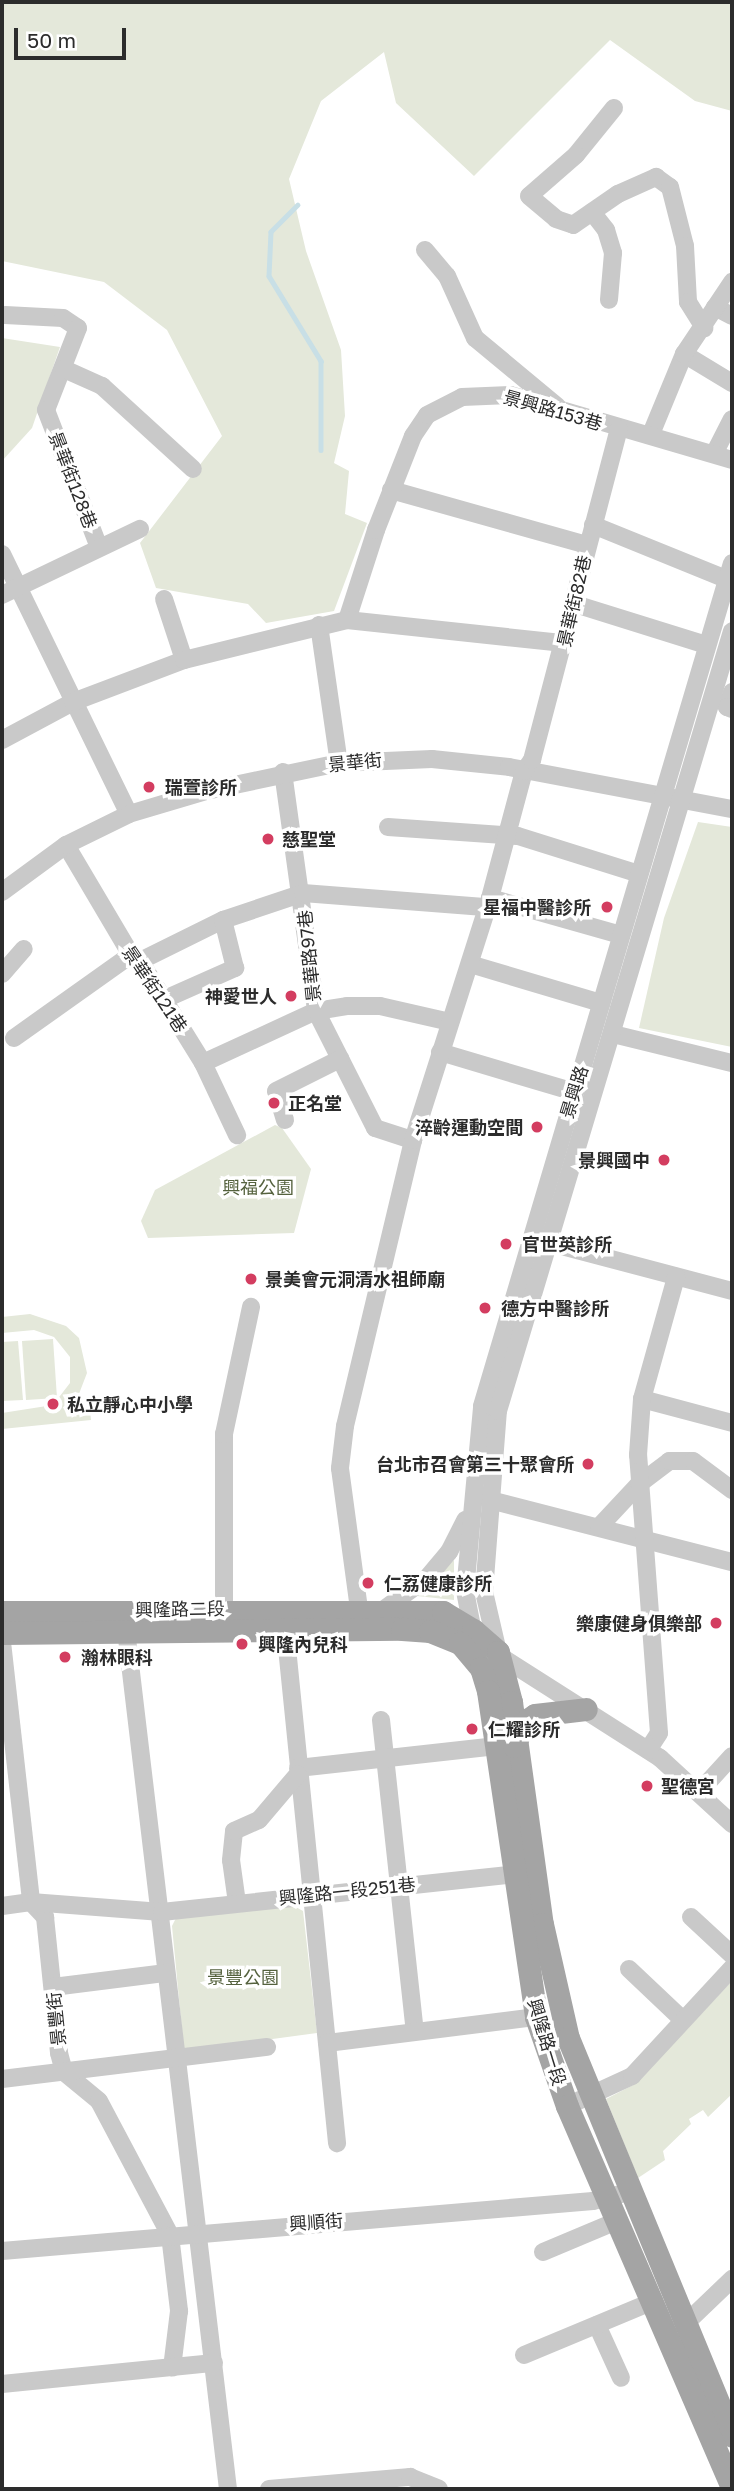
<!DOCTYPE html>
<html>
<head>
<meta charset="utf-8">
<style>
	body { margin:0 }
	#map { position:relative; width:734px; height:2491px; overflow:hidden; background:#fff; font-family:"Golos Text","Noto Sans TC",sans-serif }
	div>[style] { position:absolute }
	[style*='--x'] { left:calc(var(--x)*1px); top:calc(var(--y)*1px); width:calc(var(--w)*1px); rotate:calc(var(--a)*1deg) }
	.green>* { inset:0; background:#e4e8da }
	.stream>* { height:4.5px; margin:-2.25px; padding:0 2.25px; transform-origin:2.25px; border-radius:2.25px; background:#c8dfe6 }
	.minor>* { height:18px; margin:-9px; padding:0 9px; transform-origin:9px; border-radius:9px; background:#c9c9c9 }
	.major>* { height:23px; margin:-11.5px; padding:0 11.5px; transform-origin:11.5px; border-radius:11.5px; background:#a4a4a4 }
	.dots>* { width:19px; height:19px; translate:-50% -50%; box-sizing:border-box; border:4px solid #fff; border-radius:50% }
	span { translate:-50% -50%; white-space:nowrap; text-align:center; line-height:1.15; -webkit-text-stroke:7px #fff; paint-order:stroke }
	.street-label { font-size:18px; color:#2c2c2c }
	.poi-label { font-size:18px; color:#2c2c2c; font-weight:700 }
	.left { translate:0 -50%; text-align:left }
	.right { translate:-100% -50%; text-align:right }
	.park-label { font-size:18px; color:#55623e }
	.frame { position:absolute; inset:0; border:4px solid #2c2c2c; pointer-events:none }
	.scale { position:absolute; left:14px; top:28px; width:112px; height:32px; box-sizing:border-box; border:4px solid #2c2c2c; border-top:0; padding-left:9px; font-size:21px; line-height:24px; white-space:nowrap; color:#2c2c2c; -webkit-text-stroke:5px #fff; paint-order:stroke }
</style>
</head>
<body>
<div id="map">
	<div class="green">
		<div style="clip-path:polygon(2px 2px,732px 2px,732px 111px,695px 101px,610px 40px,474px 176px,396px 103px,384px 52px,321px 101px,289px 179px,306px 251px,341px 350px,345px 416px,334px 463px,349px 471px,345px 514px,367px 523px,334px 611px,266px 623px,248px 604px,156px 588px,140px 543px,222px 436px,167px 330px,104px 282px,2px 261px)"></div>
		<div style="clip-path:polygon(2px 338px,60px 347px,32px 428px,2px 461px)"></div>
		<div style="clip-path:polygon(698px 822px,732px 827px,732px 1047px,639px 1028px,664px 918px)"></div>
		<div style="clip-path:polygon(275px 1125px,282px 1128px,311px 1169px,294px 1233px,148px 1238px,141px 1221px,155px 1190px)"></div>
		<div style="clip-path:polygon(30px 1314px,66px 1326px,79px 1338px,87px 1373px,72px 1412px,90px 1410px,91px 1420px,2px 1429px,2px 1413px,53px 1405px,70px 1383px,70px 1357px,54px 1337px,34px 1330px,2px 1333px,2px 1317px)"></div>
		<div style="clip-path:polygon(53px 1339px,57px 1398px,26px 1400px,22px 1341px)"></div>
		<div style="clip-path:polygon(18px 1341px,23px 1400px,2px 1401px,2px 1342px)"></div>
		<div style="clip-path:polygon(454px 1560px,454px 1600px,417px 1596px,447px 1566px)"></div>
		<div style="clip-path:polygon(294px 1906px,303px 1911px,317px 2033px,184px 2051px,172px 1926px,176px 1918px)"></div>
		<div style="clip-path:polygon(732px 1981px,732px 2094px,708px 2117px,703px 2110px,689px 2119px,691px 2124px,663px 2151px,665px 2160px,638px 2178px,606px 2099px,635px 2084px)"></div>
	</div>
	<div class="stream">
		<div style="--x:298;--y:205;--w:38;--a:135"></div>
		<div style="--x:271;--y:232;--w:44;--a:92.6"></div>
		<div style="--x:269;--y:276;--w:100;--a:58.5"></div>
		<div style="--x:321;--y:361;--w:89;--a:90"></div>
	</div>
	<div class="minor">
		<div style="--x:614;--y:108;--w:60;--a:129"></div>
		<div style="--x:576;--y:155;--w:62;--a:138.9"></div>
		<div style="--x:529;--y:196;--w:35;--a:40"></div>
		<div style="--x:556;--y:219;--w:18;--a:19"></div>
		<div style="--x:573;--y:225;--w:55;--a:-34.6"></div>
		<div style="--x:618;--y:194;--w:42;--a:-24.1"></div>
		<div style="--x:656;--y:177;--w:17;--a:36"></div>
		<div style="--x:670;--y:187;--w:61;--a:75.7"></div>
		<div style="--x:685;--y:246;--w:56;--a:86.9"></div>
		<div style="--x:688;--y:302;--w:31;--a:58"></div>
		<div style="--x:592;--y:212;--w:23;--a:52"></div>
		<div style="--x:606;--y:230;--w:24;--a:73"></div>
		<div style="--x:613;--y:253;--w:47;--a:94.9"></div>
		<div style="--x:425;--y:250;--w:34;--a:50"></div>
		<div style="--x:447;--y:276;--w:68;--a:65.7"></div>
		<div style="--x:475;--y:338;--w:107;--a:39.7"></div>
		<div style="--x:715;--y:307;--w:19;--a:28"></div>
		<div style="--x:5;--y:315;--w:58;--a:3"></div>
		<div style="--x:63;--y:318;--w:18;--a:34"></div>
		<div style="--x:78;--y:328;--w:88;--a:111.3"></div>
		<div style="--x:46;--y:410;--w:147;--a:68.9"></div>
		<div style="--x:684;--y:354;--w:56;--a:31.1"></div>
		<div style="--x:64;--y:369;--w:42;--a:24.1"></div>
		<div style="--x:102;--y:386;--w:123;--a:42.4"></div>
		<div style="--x:651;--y:434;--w:87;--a:-67.6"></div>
		<div style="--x:684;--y:354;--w:87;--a:-56.3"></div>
		<div style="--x:714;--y:454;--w:39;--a:-63"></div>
		<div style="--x:391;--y:490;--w:204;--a:15.7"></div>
		<div style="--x:593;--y:525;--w:144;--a:22.1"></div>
		<div style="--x:2;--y:554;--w:289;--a:64"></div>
		<div style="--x:2;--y:595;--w:153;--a:-25.6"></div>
		<div style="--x:164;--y:599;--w:64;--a:71.8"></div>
		<div style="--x:575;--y:604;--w:138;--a:17.3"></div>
		<div style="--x:347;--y:620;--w:95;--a:-72.1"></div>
		<div style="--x:376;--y:530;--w:101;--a:-68.5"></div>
		<div style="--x:413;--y:436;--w:25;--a:-56"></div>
		<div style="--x:427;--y:415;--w:39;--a:-27"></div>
		<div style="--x:462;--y:397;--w:48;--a:-2.4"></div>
		<div style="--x:510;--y:395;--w:231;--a:16.3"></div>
		<div style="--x:319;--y:625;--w:139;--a:81.8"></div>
		<div style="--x:732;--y:692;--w:16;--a:108"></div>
		<div style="--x:727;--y:707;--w:5;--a:22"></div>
		<div style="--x:2;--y:740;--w:81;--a:-28.2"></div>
		<div style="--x:73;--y:702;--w:119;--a:-20.7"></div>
		<div style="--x:184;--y:660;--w:168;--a:-13.8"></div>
		<div style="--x:347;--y:620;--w:218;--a:6.1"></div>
		<div style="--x:283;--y:772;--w:241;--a:82.1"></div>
		<div style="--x:316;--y:1011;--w:131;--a:63.2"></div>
		<div style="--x:375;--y:1128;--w:40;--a:18"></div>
		<div style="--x:388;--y:827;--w:130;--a:4"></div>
		<div style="--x:518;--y:836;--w:127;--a:17.4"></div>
		<div style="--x:66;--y:845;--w:128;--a:59.4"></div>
		<div style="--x:131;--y:955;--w:11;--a:34"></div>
		<div style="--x:140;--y:961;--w:120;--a:58.3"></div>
		<div style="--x:203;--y:1063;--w:80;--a:64.7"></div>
		<div style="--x:2;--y:892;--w:79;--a:-36.3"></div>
		<div style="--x:66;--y:845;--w:70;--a:-26.2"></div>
		<div style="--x:129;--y:814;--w:80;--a:-16.6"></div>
		<div style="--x:206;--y:791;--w:136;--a:-11.9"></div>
		<div style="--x:339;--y:763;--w:93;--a:-2.5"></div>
		<div style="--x:432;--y:759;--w:77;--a:5.9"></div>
		<div style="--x:509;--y:767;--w:227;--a:10.7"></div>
		<div style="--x:490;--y:898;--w:136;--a:15.8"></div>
		<div style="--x:140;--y:961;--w:93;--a:-26.3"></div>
		<div style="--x:223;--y:920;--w:84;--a:-18.6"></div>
		<div style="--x:303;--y:893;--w:185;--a:4.4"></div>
		<div style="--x:470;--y:964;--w:137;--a:16.6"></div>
		<div style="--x:2;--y:974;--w:33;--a:-49"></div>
		<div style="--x:165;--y:999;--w:77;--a:-23.9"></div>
		<div style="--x:235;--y:968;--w:49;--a:-104"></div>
		<div style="--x:613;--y:1034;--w:122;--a:13.7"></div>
		<div style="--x:14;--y:1038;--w:143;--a:-35.4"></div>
		<div style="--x:440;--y:1052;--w:140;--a:16.6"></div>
		<div style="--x:203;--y:1063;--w:124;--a:-24.7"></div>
		<div style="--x:316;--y:1011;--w:31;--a:-9"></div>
		<div style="--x:347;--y:1006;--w:33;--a:0"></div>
		<div style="--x:380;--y:1006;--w:72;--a:12.9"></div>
		<div style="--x:285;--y:1120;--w:30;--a:-107"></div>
		<div style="--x:276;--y:1091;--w:72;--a:-26.6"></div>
		<div style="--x:539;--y:1240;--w:200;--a:14.8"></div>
		<div style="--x:642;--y:1399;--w:93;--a:14.9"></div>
		<div style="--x:490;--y:1500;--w:250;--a:14.4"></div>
		<div style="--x:599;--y:1527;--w:59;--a:-47.1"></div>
		<div style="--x:639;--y:1484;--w:38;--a:-37"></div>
		<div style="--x:669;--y:1461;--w:24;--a:0"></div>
		<div style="--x:693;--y:1461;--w:49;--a:36.6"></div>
		<div style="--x:224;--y:1609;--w:175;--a:-90"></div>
		<div style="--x:224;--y:1434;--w:130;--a:-78"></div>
		<div style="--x:359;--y:1609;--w:142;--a:-97.7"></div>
		<div style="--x:340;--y:1468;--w:42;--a:-83.2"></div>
		<div style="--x:345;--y:1426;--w:294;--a:-76.6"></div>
		<div style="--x:413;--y:1140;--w:254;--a:-72.3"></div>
		<div style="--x:490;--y:898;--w:131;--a:-75"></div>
		<div style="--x:524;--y:771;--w:14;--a:-54"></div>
		<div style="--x:532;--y:760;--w:342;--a:-75.3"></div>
		<div style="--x:383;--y:1610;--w:54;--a:-36"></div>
		<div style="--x:427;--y:1578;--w:34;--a:-50"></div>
		<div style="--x:449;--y:1552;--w:36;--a:-63"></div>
		<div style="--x:285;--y:1628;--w:518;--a:84.23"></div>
		<div style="--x:126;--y:1630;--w:865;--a:83.23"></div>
		<div style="--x:474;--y:1637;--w:47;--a:-101.1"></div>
		<div style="--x:465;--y:1591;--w:186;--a:-84.7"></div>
		<div style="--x:482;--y:1406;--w:879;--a:-73.48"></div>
		<div style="--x:2;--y:1642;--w:262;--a:83.6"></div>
		<div style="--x:31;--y:1902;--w:21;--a:47"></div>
		<div style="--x:45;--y:1917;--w:137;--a:84.1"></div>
		<div style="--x:59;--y:2053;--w:20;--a:75"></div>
		<div style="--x:64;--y:2072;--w:45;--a:39.6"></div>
		<div style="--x:99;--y:2101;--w:152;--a:62.1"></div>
		<div style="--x:170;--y:2235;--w:77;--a:83.2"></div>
		<div style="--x:179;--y:2311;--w:57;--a:97"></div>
		<div style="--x:492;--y:1651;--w:199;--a:32.5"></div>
		<div style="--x:660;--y:1758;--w:98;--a:42.5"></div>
		<div style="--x:498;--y:1652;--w:62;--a:-103.1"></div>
		<div style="--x:484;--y:1592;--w:182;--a:-85.6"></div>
		<div style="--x:498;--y:1411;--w:814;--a:-73.3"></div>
		<div style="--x:381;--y:1720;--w:313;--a:83.8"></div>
		<div style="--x:648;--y:1750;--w:20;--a:-57"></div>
		<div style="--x:659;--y:1733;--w:279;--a:-94.3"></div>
		<div style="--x:638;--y:1455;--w:56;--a:-85.9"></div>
		<div style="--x:642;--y:1399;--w:127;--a:-74.4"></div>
		<div style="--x:298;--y:1768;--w:200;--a:-6.3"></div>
		<div style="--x:700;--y:1791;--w:47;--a:-47.6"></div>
		<div style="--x:237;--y:1903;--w:43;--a:-97.9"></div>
		<div style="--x:231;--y:1860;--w:29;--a:-84"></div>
		<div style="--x:234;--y:1831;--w:27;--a:-24"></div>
		<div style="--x:259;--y:1820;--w:60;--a:-49.7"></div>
		<div style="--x:2;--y:1906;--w:29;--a:-8"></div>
		<div style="--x:31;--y:1902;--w:131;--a:4.4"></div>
		<div style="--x:162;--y:1912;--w:366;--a:-6.1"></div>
		<div style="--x:691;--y:1917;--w:56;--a:42.8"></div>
		<div style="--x:629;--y:1969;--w:74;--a:43.4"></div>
		<div style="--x:53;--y:1987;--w:114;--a:-7.1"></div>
		<div style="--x:327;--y:2043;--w:211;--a:-7.1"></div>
		<div style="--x:2;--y:2079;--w:267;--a:-6.9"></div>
		<div style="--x:567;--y:2106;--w:72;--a:-24.8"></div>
		<div style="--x:632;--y:2076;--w:147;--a:-47.2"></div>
		<div style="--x:2;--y:2251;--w:593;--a:-4.84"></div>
		<div style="--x:593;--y:2201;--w:37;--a:-14"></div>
		<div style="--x:543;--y:2252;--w:82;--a:-22.8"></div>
		<div style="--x:686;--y:2323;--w:64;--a:-43.7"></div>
		<div style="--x:597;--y:2325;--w:58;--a:65.6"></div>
		<div style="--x:524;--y:2355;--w:141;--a:-22.6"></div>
		<div style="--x:2;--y:2384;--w:213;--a:-5.7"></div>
		<div style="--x:269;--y:2489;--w:142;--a:-4.9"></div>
		<div style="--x:410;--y:2477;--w:31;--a:22"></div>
	</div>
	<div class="major">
		<div style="--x:2;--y:1612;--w:441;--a:0"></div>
		<div style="--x:443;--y:1612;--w:35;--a:31"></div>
		<div style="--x:473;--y:1630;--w:33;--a:41"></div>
		<div style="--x:498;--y:1652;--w:52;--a:75.4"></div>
		<div style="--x:511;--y:1702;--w:224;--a:82.1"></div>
		<div style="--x:542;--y:1924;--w:117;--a:77.2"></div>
		<div style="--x:568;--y:2038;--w:430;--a:67.6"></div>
		<div style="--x:2;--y:1633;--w:400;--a:-0.6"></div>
		<div style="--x:402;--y:1629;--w:28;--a:4"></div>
		<div style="--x:430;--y:1631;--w:32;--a:22"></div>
		<div style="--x:460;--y:1643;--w:33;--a:50"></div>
		<div style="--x:481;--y:1668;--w:24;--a:73"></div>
		<div style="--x:488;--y:1691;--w:330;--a:81.6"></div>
		<div style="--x:536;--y:2017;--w:94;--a:70.8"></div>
		<div style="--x:567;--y:2106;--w:416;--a:66.6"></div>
		<div style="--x:514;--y:1746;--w:26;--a:-67"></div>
		<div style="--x:524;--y:1722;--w:13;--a:-32"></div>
		<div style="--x:535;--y:1715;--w:51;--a:-6.7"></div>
	</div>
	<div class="dots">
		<div style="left:149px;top:787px;background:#d33d60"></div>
		<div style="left:268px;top:839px;background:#d33d60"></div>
		<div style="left:607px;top:907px;background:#d33d60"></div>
		<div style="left:291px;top:996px;background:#d33d60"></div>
		<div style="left:274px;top:1103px;background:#d33d60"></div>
		<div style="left:537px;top:1127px;background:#d33d60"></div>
		<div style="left:664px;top:1160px;background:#d33d60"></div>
		<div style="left:506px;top:1244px;background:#d33d60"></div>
		<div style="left:251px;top:1279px;background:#d33d60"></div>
		<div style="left:485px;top:1308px;background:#d33d60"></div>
		<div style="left:53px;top:1404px;background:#d33d60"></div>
		<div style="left:588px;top:1464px;background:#d33d60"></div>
		<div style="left:368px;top:1583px;background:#d33d60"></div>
		<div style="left:716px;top:1623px;background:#d33d60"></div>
		<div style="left:242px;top:1644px;background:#d33d60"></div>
		<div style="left:65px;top:1657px;background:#d33d60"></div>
		<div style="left:472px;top:1729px;background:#d33d60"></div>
		<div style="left:647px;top:1786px;background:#d33d60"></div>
	</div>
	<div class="street-label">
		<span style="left:553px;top:410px;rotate:16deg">景興路153巷</span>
		<span style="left:73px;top:480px;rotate:69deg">景華街128巷</span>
		<span style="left:574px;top:601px;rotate:-77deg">景華街82巷</span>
		<span style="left:355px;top:762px;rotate:-6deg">景華街</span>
		<span style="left:309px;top:956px;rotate:-96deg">景華路97巷</span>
		<span style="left:155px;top:989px;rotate:56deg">景華街121巷</span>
		<span style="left:574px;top:1092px;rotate:-73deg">景興路</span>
		<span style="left:180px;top:1609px;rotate:-1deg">興隆路二段</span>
		<span style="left:347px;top:1891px;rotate:-6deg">興隆路一段251巷</span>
		<span style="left:56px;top:2019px;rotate:-96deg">景豐街</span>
		<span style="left:547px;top:2042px;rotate:73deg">興隆路一段</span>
		<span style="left:316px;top:2222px;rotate:-4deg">興順街</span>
	</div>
	<div class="poi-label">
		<span class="left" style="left:165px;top:787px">瑞萱診所</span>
		<span class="left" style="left:282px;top:839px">慈聖堂</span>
		<span class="right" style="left:591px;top:907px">星福中醫診所</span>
		<span class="right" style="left:277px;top:996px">神愛世人</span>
		<span class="left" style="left:288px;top:1103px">正名堂</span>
		<span class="right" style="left:523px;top:1127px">淬齡運動空間</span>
		<span class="right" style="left:650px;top:1160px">景興國中</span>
		<span class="left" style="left:522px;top:1244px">官世英診所</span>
		<span class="left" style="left:265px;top:1279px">景美會元洞清水祖師廟</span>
		<span class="left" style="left:501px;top:1308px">德方中醫診所</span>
		<span class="left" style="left:67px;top:1404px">私立靜心中小學</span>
		<span class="right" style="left:574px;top:1464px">台北市召會第三十聚會所</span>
		<span class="left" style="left:384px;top:1583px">仁荔健康診所</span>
		<span class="right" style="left:702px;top:1623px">樂康健身俱樂部</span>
		<span class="left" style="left:258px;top:1644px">興隆內兒科</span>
		<span class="left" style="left:81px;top:1657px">瀚林眼科</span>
		<span class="left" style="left:488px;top:1729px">仁耀診所</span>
		<span class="left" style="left:661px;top:1786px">聖德宮</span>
	</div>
	<div class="park-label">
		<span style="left:258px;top:1187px">興福公園</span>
		<span style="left:243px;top:1977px">景豐公園</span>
	</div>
	<div class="frame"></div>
	<div class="scale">50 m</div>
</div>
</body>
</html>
